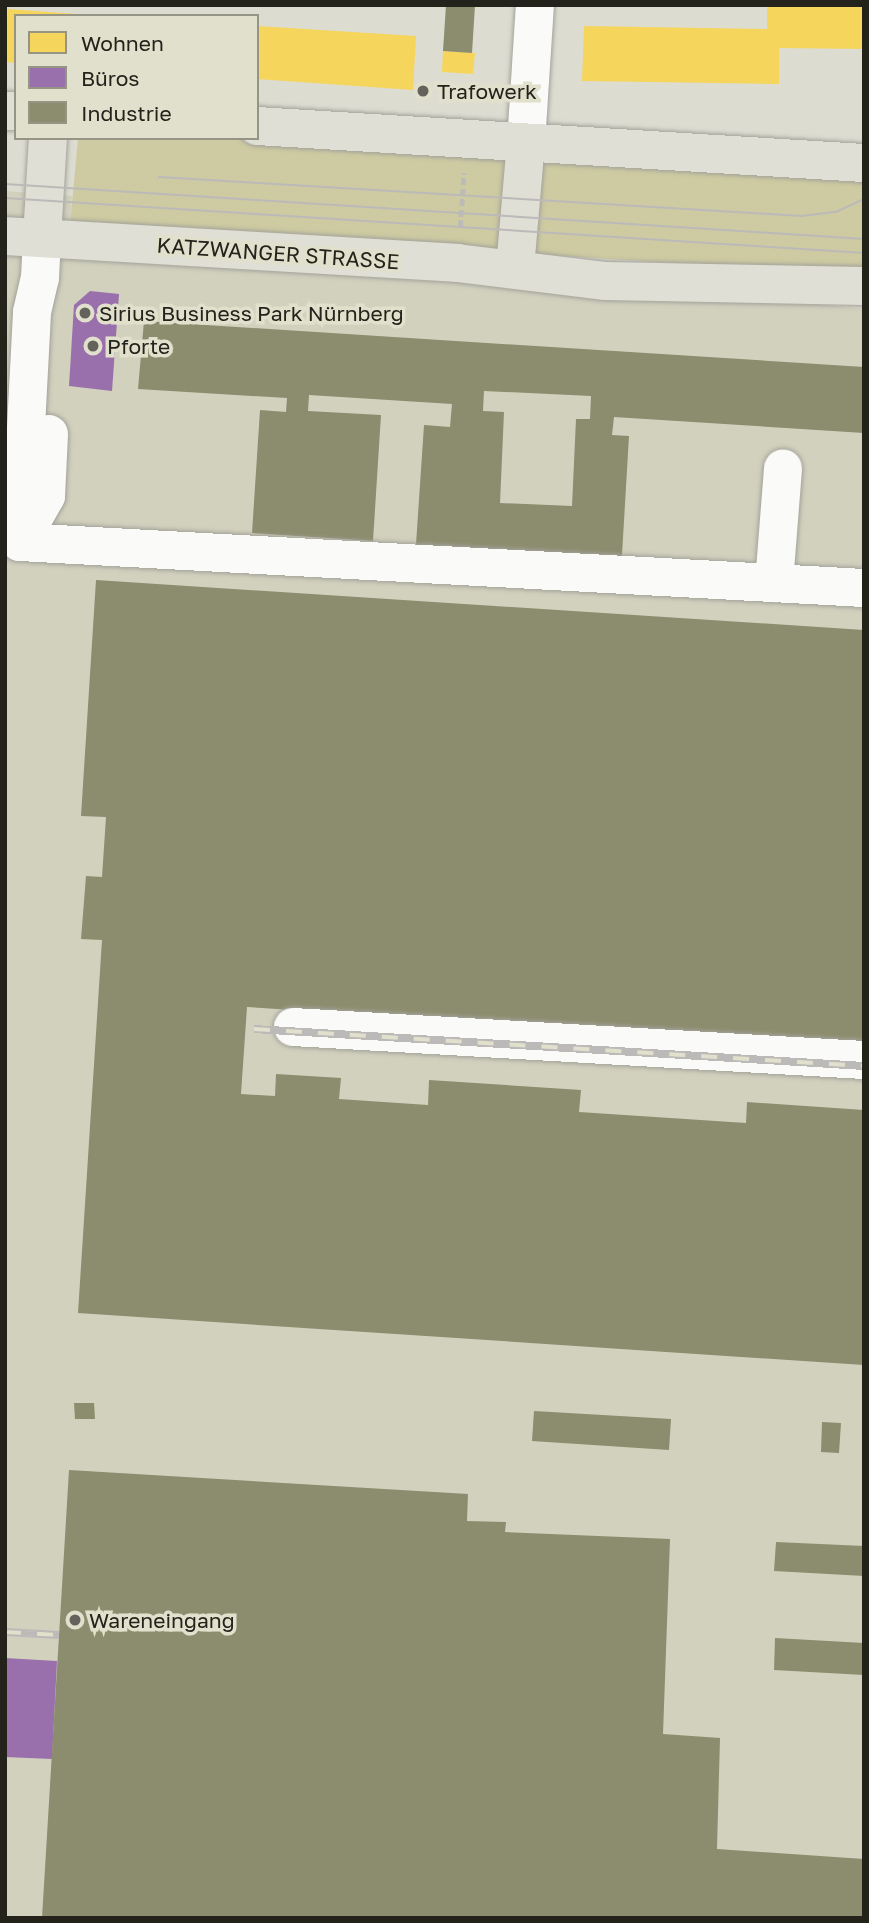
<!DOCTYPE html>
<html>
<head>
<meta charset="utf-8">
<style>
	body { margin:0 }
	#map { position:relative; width:869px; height:1923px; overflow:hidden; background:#dcdcd1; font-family:"Golos Text",sans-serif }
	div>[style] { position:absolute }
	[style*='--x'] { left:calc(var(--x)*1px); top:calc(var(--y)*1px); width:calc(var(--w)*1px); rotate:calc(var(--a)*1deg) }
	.built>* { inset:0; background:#d2d1be }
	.green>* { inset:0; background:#cecba2 }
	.homes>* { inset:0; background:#f6d55c }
	.offices>* { inset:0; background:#9970ab }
	.industry>* { inset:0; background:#8c8c6e }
	.path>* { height:4.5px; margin-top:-2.25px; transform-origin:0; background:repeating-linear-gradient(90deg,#bcbcb6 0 7px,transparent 0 10.5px) }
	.roads { filter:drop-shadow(0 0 2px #a3a29a) drop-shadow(0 0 2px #a3a29a) }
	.minor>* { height:38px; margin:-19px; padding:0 19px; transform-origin:19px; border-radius:19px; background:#fafaf8 }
	.major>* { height:38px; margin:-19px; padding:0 19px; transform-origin:19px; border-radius:19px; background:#dfdfd6 }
	.tram>* { height:2px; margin:-1px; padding:0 1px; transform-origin:1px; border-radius:1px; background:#bbbab8 }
	.rail>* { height:8px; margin-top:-4px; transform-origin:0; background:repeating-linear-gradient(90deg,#e1e0cc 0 16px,#bbbab8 0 32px); box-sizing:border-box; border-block:2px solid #bbbab8 }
	.dots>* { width:19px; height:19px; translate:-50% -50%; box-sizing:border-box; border:4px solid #e1e0cc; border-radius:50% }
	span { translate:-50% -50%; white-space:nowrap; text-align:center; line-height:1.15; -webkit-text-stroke:7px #e1e0cc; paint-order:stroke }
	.poi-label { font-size:21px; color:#23221b }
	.left { translate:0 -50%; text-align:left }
	.street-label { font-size:21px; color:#23221b }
	.frame { position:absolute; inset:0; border:7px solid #23221b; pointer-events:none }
	.legend { position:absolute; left:14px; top:14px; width:245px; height:126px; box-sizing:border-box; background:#e1e0cc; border:2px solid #959485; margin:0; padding:9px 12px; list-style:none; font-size:21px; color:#23221b }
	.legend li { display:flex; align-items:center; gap:14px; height:35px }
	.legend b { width:35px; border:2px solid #959485 }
</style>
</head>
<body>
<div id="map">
	<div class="built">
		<div style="clip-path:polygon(5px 191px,72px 196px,70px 225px,864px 309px,864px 1918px,5px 1918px)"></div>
	</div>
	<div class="green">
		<div style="clip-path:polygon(78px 138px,218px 138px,864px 175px,864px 275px,70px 225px)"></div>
	</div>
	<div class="homes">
		<div style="clip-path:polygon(767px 5px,864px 5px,864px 49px,779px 48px,779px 84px,582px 81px,584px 26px,767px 29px)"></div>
		<div style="clip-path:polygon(8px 9px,76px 14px,76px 16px,16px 16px,16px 63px,5px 62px)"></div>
		<div style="clip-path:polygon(257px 26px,416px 36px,413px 90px,257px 79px)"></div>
		<div style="clip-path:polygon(443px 51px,475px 53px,473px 74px,442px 72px)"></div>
	</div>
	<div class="offices">
		<div style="clip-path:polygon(90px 291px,119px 294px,112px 391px,69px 386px,74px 305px)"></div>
		<div style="clip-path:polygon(5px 1658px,57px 1661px,52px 1759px,5px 1757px)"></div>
	</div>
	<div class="industry">
		<div style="clip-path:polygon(446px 5px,475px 5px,472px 53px,443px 51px)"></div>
		<div style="clip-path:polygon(evenodd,144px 321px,864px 367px,864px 433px,614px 417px,612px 435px,629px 436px,621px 572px,415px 559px,424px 425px,450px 427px,452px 404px,309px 395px,308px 411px,381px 415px,373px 541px,252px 533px,260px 410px,286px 412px,287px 398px,138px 389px,144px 321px,484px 391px,591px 396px,590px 419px,576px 419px,572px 506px,500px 503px,504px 412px,483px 411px,484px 391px)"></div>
		<div style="clip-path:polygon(96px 580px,864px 630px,864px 1047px,247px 1007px,241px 1094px,275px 1096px,276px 1074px,341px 1078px,339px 1099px,428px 1105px,429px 1080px,581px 1090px,579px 1112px,746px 1123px,747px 1102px,864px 1110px,864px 1365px,78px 1313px,102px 940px,81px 939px,86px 876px,102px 877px,106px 817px,81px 816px)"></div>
		<div style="clip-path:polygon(74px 1403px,94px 1403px,95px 1419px,75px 1419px)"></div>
		<div style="clip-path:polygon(534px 1411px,671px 1419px,669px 1450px,532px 1441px)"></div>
		<div style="clip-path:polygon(822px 1422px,841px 1423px,839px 1453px,821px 1452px)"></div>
		<div style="clip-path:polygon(69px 1470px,468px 1494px,467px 1521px,506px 1522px,505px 1532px,670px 1539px,663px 1734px,720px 1738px,717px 1849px,864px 1859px,864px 1918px,42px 1918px)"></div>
		<div style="clip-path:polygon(776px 1542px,864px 1546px,864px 1576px,774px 1571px)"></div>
		<div style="clip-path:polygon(775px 1638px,864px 1643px,864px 1675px,774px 1670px)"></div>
	</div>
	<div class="path">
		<div style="--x:460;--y:227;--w:54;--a:-85.8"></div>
	</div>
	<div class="roads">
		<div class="minor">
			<div style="--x:526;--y:143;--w:138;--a:-86.3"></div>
			<div style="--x:20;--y:542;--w:845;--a:3.12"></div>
			<div style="--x:20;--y:542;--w:230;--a:-87"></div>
			<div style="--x:32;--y:312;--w:35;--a:-77"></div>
			<div style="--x:40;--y:278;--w:40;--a:-87.1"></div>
			<div style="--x:20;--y:542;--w:53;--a:-60.5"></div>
			<div style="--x:46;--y:496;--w:62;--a:-87.2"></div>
			<div style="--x:774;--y:583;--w:115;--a:-85.5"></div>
			<div style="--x:293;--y:1027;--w:572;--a:3.31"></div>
		</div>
		<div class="major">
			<div style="--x:5;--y:111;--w:11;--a:0"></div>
			<div style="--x:257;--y:126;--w:608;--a:3.49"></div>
			<div style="--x:5;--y:236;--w:453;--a:3.4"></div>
			<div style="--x:457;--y:263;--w:150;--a:6.9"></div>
			<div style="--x:606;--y:281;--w:258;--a:1.1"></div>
			<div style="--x:42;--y:238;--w:100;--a:-86.6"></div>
			<div style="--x:515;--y:268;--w:125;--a:-85"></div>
		</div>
	</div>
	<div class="tram">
		<div style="--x:159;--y:177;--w:644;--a:3.47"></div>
		<div style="--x:802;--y:216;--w:34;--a:-7"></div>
		<div style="--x:836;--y:212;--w:31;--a:-25"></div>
		<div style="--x:5;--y:184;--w:861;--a:3.66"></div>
		<div style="--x:5;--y:198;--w:861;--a:3.66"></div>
	</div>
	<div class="rail">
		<div style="--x:254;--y:1029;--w:611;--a:3.47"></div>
		<div style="--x:5;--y:1632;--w:54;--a:3.2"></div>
	</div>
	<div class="dots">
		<div style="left:423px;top:91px;background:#64635b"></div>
		<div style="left:85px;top:313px;background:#64635b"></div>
		<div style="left:93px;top:346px;background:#64635b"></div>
		<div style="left:75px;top:1620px;background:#64635b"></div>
	</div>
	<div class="poi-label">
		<span class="left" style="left:437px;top:91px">Trafowerk</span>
		<span class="left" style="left:99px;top:313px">Sirius Business Park Nürnberg</span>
		<span class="left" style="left:107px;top:346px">Pforte</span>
		<span class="left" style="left:89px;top:1620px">Wareneingang</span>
	</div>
	<div class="street-label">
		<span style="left:278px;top:253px;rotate:4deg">KATZWANGER STRASSE</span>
	</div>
	<div class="frame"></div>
	<ul class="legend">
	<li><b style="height:19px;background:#f6d55c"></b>Wohnen</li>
	<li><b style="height:19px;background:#9970ab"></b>Büros</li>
	<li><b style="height:19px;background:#8c8c6e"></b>Industrie</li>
	</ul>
</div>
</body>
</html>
